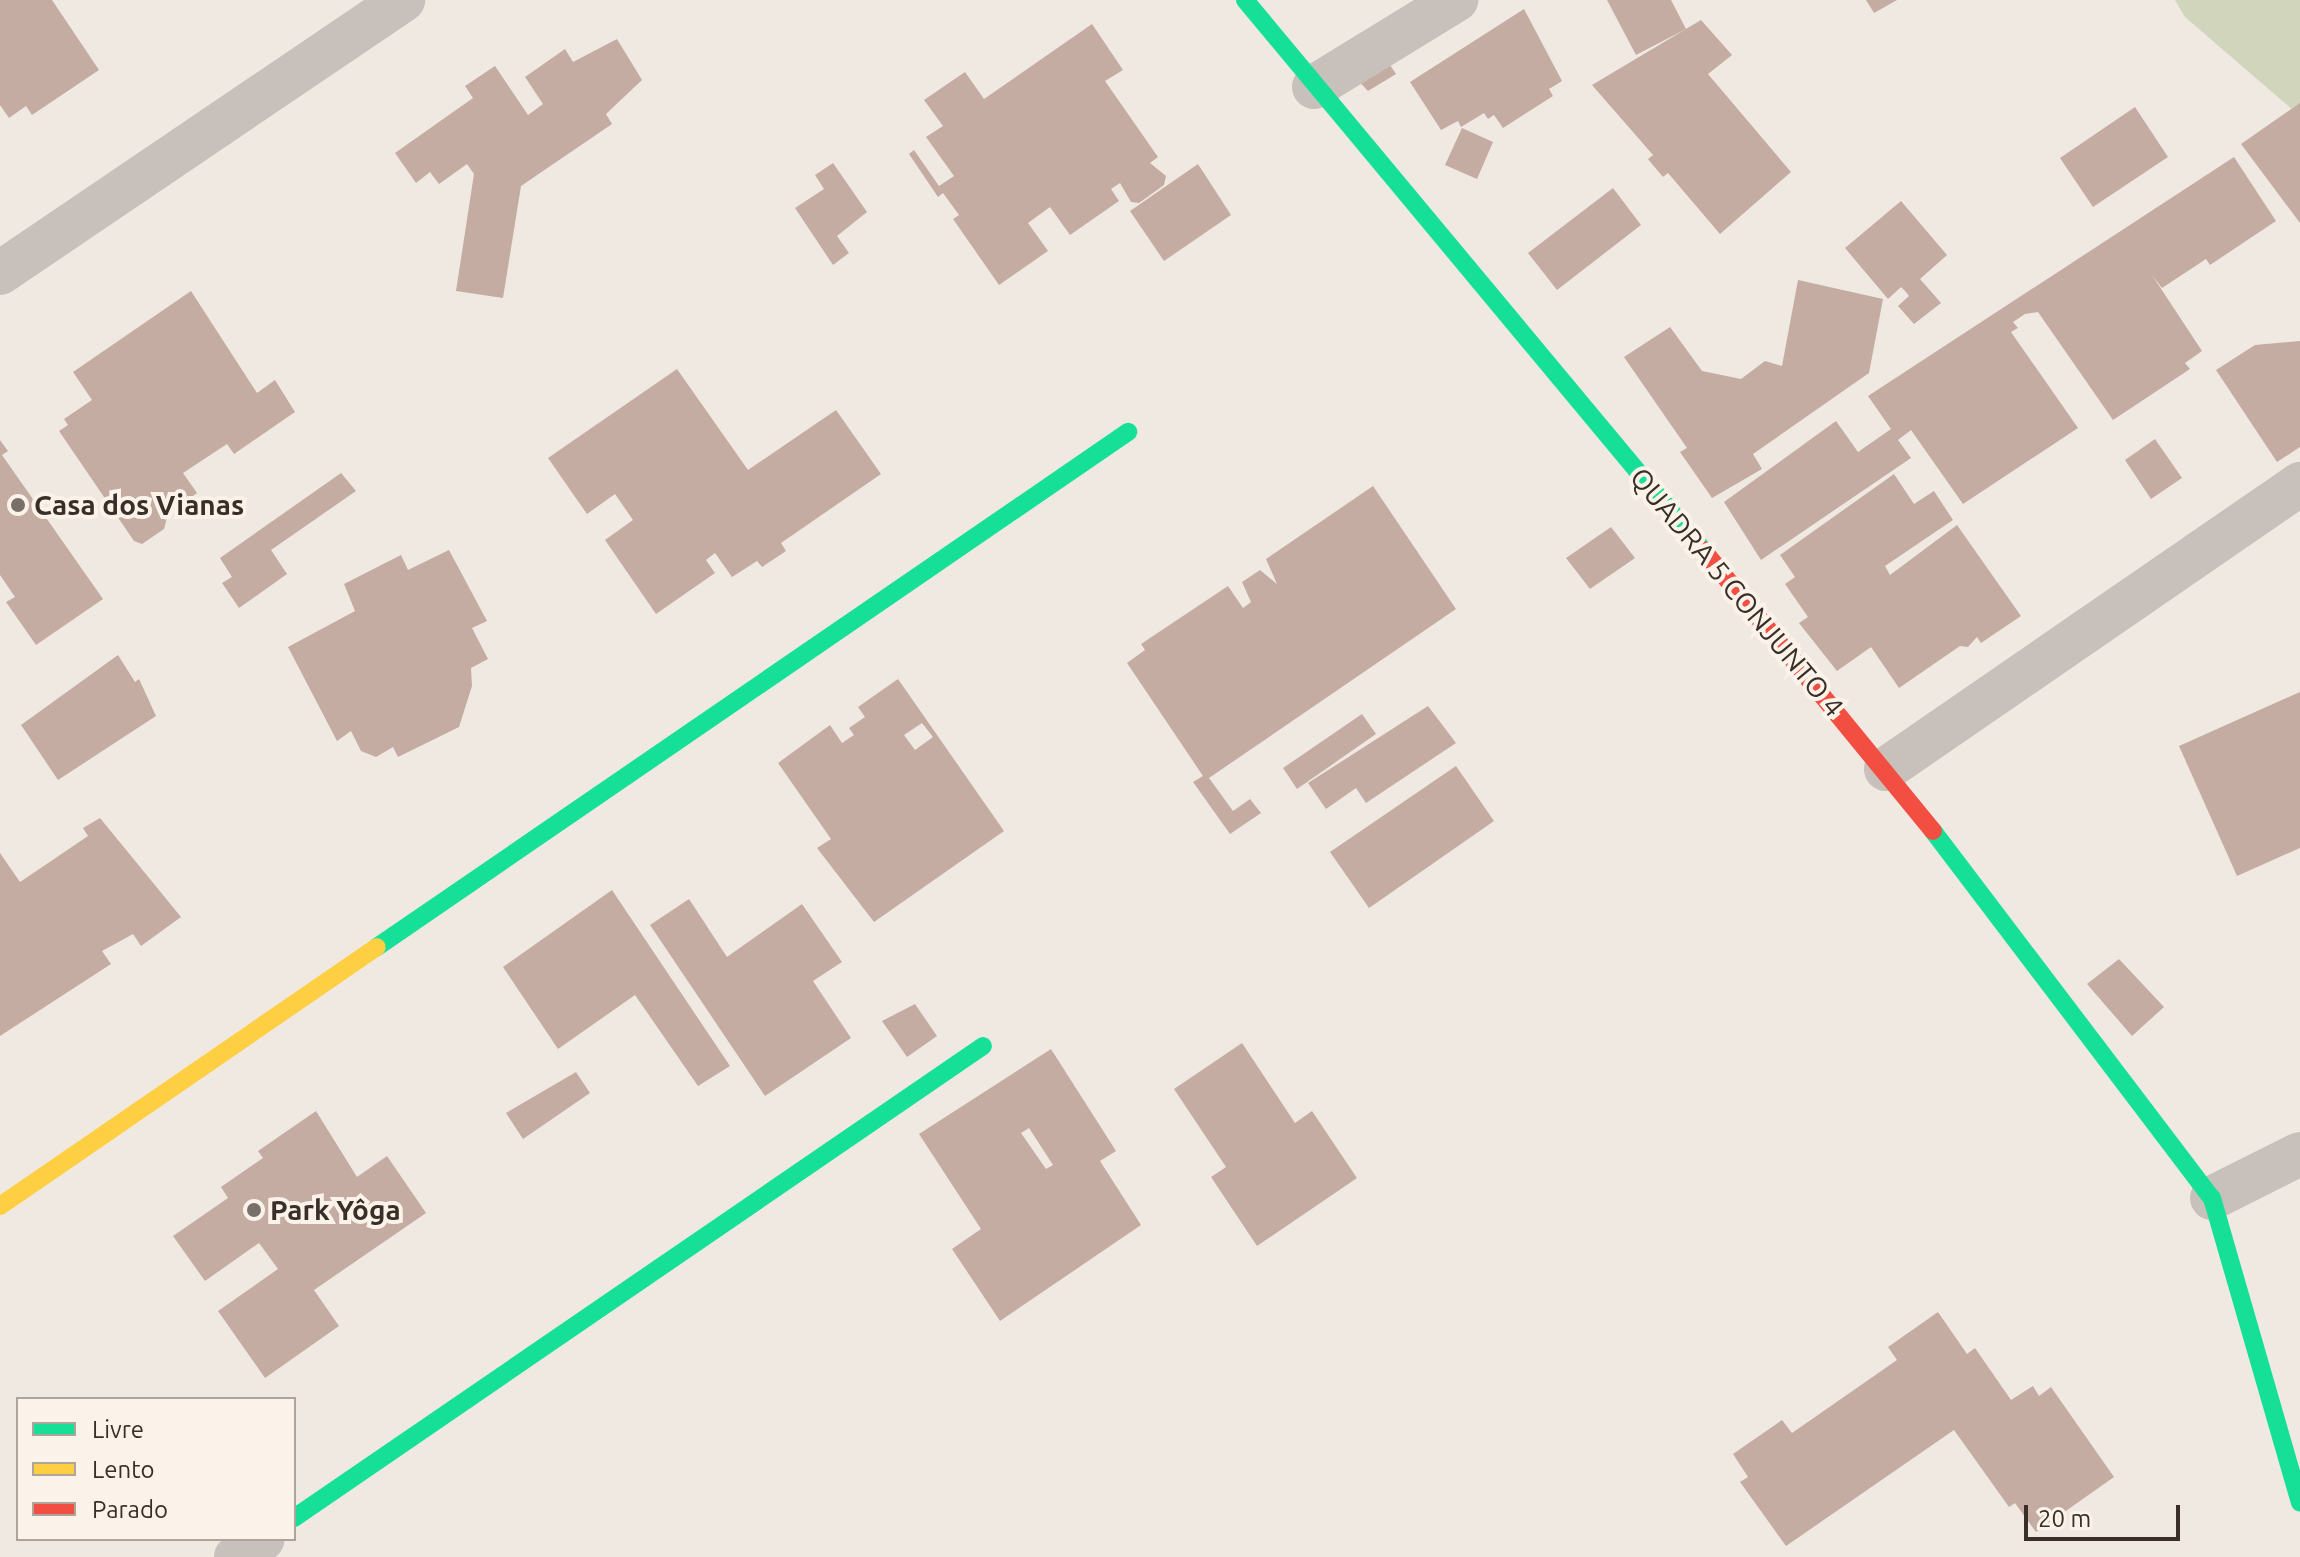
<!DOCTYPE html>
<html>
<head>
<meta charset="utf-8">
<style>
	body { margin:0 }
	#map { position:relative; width:2300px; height:1557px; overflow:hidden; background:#efe9e2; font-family:Ubuntu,sans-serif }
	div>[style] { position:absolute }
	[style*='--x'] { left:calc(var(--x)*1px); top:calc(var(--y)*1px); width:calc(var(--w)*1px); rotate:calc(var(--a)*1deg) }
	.green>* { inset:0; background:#d0d5bb }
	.building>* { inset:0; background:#c4aca3 }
	.street>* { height:44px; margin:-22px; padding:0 22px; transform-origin:22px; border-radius:22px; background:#c8c1bb }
	.fast>* { height:18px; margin:-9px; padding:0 9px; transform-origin:9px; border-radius:9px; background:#16e098 }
	.slow>* { height:18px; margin:-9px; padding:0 9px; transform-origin:9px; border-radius:9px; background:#ffcf43 }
	.jam>* { height:18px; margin:-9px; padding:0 9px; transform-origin:9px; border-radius:9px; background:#f24e42 }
	.dots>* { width:22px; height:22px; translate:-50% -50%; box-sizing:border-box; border:4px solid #fbf3ea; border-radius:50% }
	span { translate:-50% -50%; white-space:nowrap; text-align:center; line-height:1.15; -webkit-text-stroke:8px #fbf3ea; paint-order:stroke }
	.poi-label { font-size:28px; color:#392e28; font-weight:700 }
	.left { translate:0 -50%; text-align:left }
	.street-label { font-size:28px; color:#392e28 }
	.legend { position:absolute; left:16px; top:1397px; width:280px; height:144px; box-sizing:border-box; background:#fbf3ea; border:2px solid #ada49c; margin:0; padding:10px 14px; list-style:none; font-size:24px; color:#392e28 }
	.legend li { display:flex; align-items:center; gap:16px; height:40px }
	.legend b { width:40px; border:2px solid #ada49c }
	.scale { position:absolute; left:2024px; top:1505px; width:156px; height:36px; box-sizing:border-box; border:4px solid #392e28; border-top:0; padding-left:10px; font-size:24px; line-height:28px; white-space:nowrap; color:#392e28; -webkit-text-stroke:6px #fbf3ea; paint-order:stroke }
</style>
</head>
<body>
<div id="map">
	<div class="green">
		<div style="clip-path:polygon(2175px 0,2300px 0,2300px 116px,2185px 17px)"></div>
	</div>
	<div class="building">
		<div style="clip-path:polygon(0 0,52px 0,99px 70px,32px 115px,26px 106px,9px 118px,0 105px)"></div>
		<div style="clip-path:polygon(1607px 0,1671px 0,1686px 29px,1636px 55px)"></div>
		<div style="clip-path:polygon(1866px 0,1897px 0,1874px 13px)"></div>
		<div style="clip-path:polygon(1524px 9px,1562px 81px,1549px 89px,1553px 96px,1503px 128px,1494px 115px,1488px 119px,1484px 113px,1461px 127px,1458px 121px,1441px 130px,1410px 82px)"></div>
		<div style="clip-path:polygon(1701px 20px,1732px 55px,1708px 74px,1791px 172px,1720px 234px,1668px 173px,1663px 177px,1652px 164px,1648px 159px,1653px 155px,1592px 85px)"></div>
		<div style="clip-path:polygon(1092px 24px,1123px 70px,1105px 81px,1158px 157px,1150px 163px,1166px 176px,1164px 185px,1139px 203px,1131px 202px,1120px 183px,1111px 189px,1119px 201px,1070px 235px,1050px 207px,1028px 223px,1048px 251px,999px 285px,953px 219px,959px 215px,943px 193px,938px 197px,909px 154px,914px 150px,939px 186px,954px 176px,926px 137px,943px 126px,924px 100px,965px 72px,984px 99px)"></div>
		<div style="clip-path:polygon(617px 39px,642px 80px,606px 114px,612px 124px,521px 186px,503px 298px,456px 291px,474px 174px,467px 164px,439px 184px,430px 172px,416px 183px,395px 153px,473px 98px,465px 86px,495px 66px,528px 115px,543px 104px,525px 77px,565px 49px,573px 62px)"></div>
		<div style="clip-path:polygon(1384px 56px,1396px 74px,1368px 91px,1353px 75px)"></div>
		<div style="clip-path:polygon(2300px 103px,2300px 223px,2241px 144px)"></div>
		<div style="clip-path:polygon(2135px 107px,2168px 157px,2093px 207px,2060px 158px)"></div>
		<div style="clip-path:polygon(1462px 128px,1493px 142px,1477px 179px,1445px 165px)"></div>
		<div style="clip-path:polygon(2234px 157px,2276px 221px,2210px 265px,2206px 259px,2162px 288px,2152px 275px,2202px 351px,2185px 363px,2190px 369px,2113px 420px,2038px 312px,2025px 314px,2013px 322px,2018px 328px,2011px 332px,2078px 428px,1963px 504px,1911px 430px,1898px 440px,1911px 458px,1761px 560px,1724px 502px,1836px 421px,1858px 452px,1891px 429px,1868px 396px)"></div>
		<div style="clip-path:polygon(833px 163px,867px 212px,837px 236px,849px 253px,833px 265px,795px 208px,824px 189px,815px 175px)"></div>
		<div style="clip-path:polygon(1198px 164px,1231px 215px,1164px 261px,1130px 211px)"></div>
		<div style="clip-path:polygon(1613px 188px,1641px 225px,1557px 290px,1528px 253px)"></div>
		<div style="clip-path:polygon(1901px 201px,1947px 255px,1920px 279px,1941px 303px,1914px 324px,1898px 306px,1909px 296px,1906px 292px,1901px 287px,1888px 299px,1845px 248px)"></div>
		<div style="clip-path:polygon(1798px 280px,1883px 299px,1869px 373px,1753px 454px,1762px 469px,1712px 498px,1680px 452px,1687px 448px,1624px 357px,1670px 327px,1702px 371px,1741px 379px,1765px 361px,1782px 366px)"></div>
		<div style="clip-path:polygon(191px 291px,257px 393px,275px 380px,295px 412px,234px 454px,227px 444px,183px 473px,197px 493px,168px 514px,164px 529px,142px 544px,134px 541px,59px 431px,68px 425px,64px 419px,92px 400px,73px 372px)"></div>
		<div style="clip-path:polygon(2300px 341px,2300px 447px,2277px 462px,2216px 370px,2255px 345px)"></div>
		<div style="clip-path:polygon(677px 369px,748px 470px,836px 410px,881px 474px,781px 543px,786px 551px,762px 567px,757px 561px,732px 577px,715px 553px,706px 560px,715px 573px,656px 614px,605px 540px,633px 520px,615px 494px,587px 514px,548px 458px)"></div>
		<div style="clip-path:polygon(2155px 439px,2182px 478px,2151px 499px,2125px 460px)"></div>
		<div style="clip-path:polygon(0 440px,8px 451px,2px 455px,103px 599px,36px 645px,6px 602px,15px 597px,0 575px)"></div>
		<div style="clip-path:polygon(341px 473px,356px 491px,271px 550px,287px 574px,239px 608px,222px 583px,232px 577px,220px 558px)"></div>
		<div style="clip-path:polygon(1894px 474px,1914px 504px,1934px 491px,1953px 520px,1885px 566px,1890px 575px,1957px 525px,2021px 616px,1981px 643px,1977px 637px,1968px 647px,1960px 646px,1899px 688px,1871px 647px,1837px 671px,1799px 623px,1808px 617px,1785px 584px,1795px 577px,1780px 555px)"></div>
		<div style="clip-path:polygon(1373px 486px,1456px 609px,1209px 778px,1233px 811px,1250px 799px,1261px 813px,1230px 834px,1193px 782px,1203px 776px,1127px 663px,1145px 650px,1141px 644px,1228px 586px,1243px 608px,1251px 602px,1242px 582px,1260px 570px,1277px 584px,1266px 559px)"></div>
		<div style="clip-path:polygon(1611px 527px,1635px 558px,1590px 589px,1566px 558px)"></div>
		<div style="clip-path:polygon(449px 550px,487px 621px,472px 628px,488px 659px,471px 668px,472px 686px,459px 727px,398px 757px,393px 747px,376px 757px,361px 751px,351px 731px,337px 741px,288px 647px,355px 611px,344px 584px,401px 555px,408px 570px)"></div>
		<div style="clip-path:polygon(118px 655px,135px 682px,139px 679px,156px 716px,58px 780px,21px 725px)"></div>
		<div style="clip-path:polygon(evenodd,898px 679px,1004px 831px,874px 922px,817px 848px,831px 839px,778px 763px,830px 725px,842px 743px,854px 735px,849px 728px,865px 717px,858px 707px,898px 679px,922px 723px,933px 737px,915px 750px,904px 735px,922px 723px)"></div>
		<div style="clip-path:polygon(2300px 692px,2300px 848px,2237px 876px,2179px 746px)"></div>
		<div style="clip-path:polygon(1428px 706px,1456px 743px,1366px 803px,1356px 788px,1326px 809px,1308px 783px)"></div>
		<div style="clip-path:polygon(1362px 714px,1376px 734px,1297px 789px,1283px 768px)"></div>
		<div style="clip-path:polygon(1456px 766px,1494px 821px,1369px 908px,1330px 852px)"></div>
		<div style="clip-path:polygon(100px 818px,181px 917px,141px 946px,133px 934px,102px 951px,111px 964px,0 1036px,0 853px,20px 882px,88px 836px,83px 828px)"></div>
		<div style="clip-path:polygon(612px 890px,730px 1066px,698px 1086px,635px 995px,558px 1049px,503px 967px)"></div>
		<div style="clip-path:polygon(689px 899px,727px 957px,802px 904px,842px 962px,813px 981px,851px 1038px,765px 1096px,650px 925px)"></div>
		<div style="clip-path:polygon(2119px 959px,2164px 1007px,2132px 1036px,2087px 984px)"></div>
		<div style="clip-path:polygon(915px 1004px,937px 1036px,907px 1057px,882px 1021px)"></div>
		<div style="clip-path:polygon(1242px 1043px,1295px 1123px,1312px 1111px,1357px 1178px,1257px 1246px,1211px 1177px,1226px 1167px,1174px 1089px)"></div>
		<div style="clip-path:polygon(evenodd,1051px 1049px,1116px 1151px,1100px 1161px,1141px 1225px,1000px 1321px,952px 1249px,981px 1229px,919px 1134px,1051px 1049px,1029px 1128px,1053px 1165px,1046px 1169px,1021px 1133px,1029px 1128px)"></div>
		<div style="clip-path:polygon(576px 1072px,590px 1093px,523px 1139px,506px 1113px)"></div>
		<div style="clip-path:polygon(316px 1111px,357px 1177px,387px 1156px,426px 1213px,314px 1290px,339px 1326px,265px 1378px,218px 1311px,278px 1269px,259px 1243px,205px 1281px,173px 1236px,228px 1198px,221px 1187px,263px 1158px,258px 1151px)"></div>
		<div style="clip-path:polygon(1938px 1312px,1967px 1354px,1975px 1348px,2011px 1400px,2033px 1386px,2039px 1396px,2051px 1387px,2114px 1477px,2036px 1532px,2015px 1503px,2009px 1507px,1954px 1430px,1786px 1546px,1740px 1482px,1748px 1477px,1733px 1454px,1782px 1420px,1792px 1433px,1897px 1360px,1888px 1347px)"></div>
	</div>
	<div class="street">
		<div style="--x:1314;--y:87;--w:167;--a:-31.5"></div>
		<div style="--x:0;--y:273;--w:487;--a:-34.1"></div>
		<div style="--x:1886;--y:769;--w:503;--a:-34.54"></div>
		<div style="--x:2212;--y:1198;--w:98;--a:-26.6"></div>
		<div style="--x:236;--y:1557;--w:32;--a:-34"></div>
	</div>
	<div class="fast">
		<div style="--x:1245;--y:0;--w:716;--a:50.21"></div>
		<div style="--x:1933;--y:831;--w:461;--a:52.8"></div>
		<div style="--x:2212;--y:1198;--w:317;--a:73.9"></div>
		<div style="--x:377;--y:947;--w:911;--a:-34.44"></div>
		<div style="--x:294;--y:1518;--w:835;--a:-34.41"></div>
	</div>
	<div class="slow">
		<div style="--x:0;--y:1206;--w:457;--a:-34.5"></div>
	</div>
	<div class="jam">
		<div style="--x:1703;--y:550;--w:363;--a:50.7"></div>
	</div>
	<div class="dots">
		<div style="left:18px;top:505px;background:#796f69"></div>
		<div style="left:254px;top:1210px;background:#796f69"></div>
	</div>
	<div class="poi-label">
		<span class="left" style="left:34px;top:505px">Casa dos Vianas</span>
		<span class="left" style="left:270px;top:1210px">Park Yôga</span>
	</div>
	<div class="street-label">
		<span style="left:1737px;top:592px;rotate:50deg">QUADRA 5 CONJUNTO 4</span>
	</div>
	<ul class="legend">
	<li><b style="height:10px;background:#16e098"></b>Livre</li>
	<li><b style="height:10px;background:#ffcf43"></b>Lento</li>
	<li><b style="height:10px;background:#f24e42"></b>Parado</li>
	</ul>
	<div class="scale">20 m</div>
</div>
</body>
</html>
